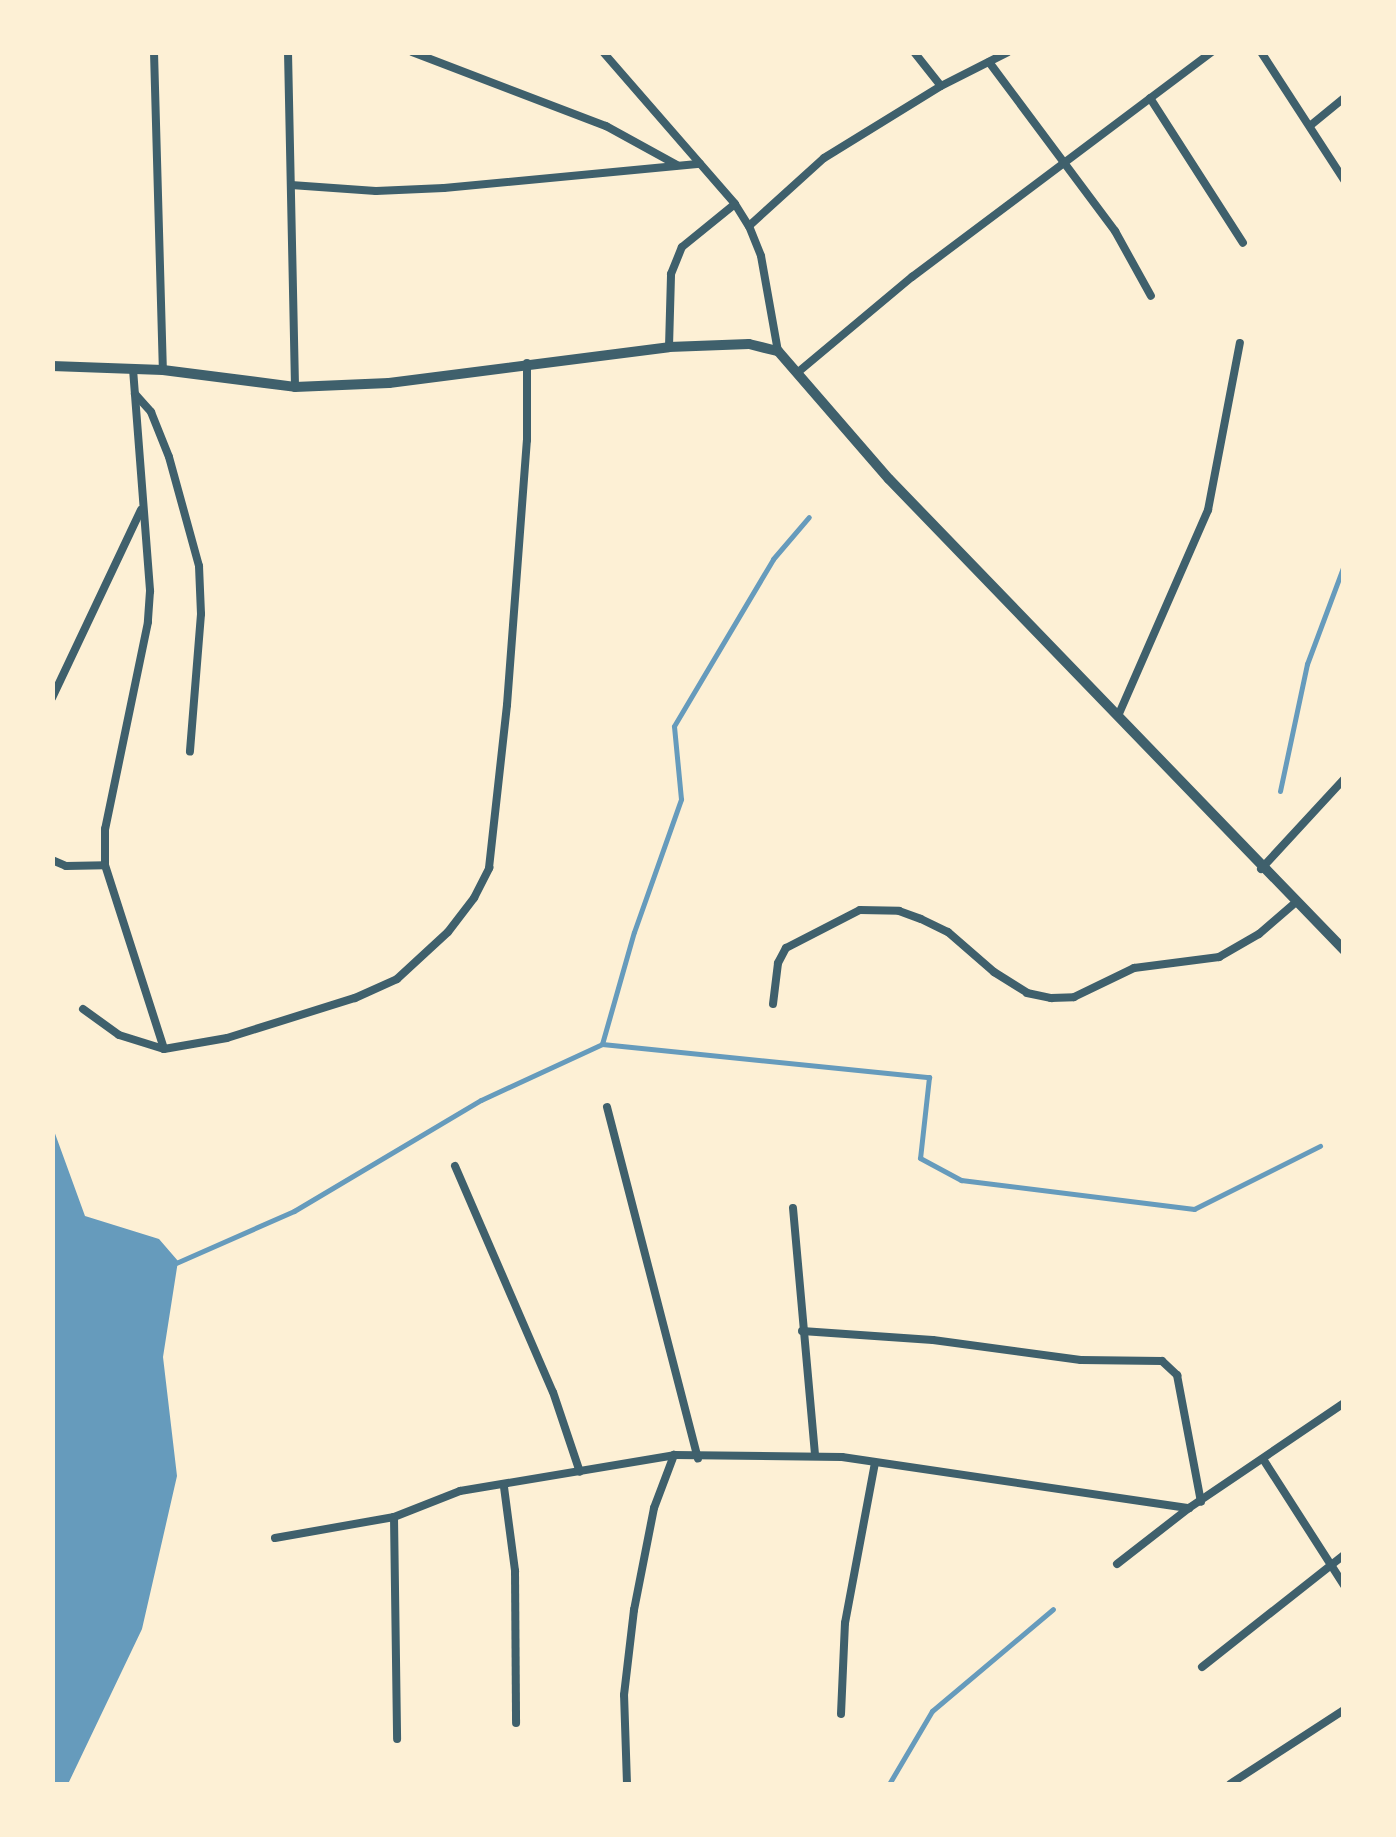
<!DOCTYPE html>
<html>
<head>
<meta charset="utf-8">
<style>
	body { margin:0 }
	#map { position:relative; width:1396px; height:1837px; overflow:hidden; background:#fdf0d5; font-family:"Asap Condensed",sans-serif }
	div>[style] { position:absolute }
	[style*='--x'] { left:calc(var(--x)*1px); top:calc(var(--y)*1px); width:calc(var(--w)*1px); rotate:calc(var(--a)*1deg) }
	.water>* { inset:0; background:#669bbc }
	.stream>* { height:5px; margin:-2.5px; padding:0 2.5px; transform-origin:2.5px; border-radius:2.5px; background:#669bbc }
	.minor>* { height:8px; margin:-4px; padding:0 4px; transform-origin:4px; border-radius:4px; background:#3f606c }
	.tertiary>* { height:10px; margin:-5px; padding:0 5px; transform-origin:5px; border-radius:5px; background:#3f606c }
	span { translate:-50% -50%; white-space:nowrap; text-align:center; line-height:1.15; -webkit-text-stroke:9px #fdf0d5; paint-order:stroke }
	.frame { position:absolute; inset:0; border:55px solid #fdf0d5; pointer-events:none }
</style>
</head>
<body>
<div id="map">
	<div class="water">
		<div style="clip-path:polygon(53px 1128px,85px 1216px,159px 1239px,178px 1261px,163px 1357px,177px 1476px,142px 1629px,68px 1784px,52px 1784px)"></div>
	</div>
	<div class="stream">
		<div style="--x:1280;--y:791;--w:130;--a:-78"></div>
		<div style="--x:1307;--y:664;--w:106;--a:-69.5"></div>
		<div style="--x:602;--y:1044;--w:116;--a:-74.1"></div>
		<div style="--x:634;--y:932;--w:141;--a:-70.5"></div>
		<div style="--x:681;--y:799;--w:73;--a:-95.5"></div>
		<div style="--x:674;--y:726;--w:194;--a:-59.3"></div>
		<div style="--x:773;--y:559;--w:55;--a:-49.4"></div>
		<div style="--x:176;--y:1263;--w:129;--a:-23.8"></div>
		<div style="--x:294;--y:1211;--w:217;--a:-30.7"></div>
		<div style="--x:481;--y:1100;--w:133;--a:-24.8"></div>
		<div style="--x:602;--y:1044;--w:329;--a:5.8"></div>
		<div style="--x:929;--y:1077;--w:81;--a:96.3"></div>
		<div style="--x:920;--y:1158;--w:47;--a:28.2"></div>
		<div style="--x:961;--y:1180;--w:235;--a:7.1"></div>
		<div style="--x:1194;--y:1209;--w:141;--a:-26.6"></div>
		<div style="--x:889;--y:1784;--w:85;--a:-59.5"></div>
		<div style="--x:932;--y:1711;--w:158;--a:-40.1"></div>
	</div>
	<div class="minor">
		<div style="--x:154;--y:52;--w:318;--a:88.4"></div>
		<div style="--x:288;--y:52;--w:335;--a:88.8"></div>
		<div style="--x:412;--y:52;--w:208;--a:20.9"></div>
		<div style="--x:606;--y:126;--w:81;--a:28.8"></div>
		<div style="--x:603;--y:52;--w:201;--a:49"></div>
		<div style="--x:735;--y:204;--w:26;--a:58"></div>
		<div style="--x:749;--y:226;--w:32;--a:68"></div>
		<div style="--x:761;--y:256;--w:97;--a:79.9"></div>
		<div style="--x:914;--y:52;--w:43;--a:51.5"></div>
		<div style="--x:1261;--y:52;--w:153;--a:57"></div>
		<div style="--x:989;--y:62;--w:211;--a:53.3"></div>
		<div style="--x:1115;--y:231;--w:74;--a:61"></div>
		<div style="--x:1150;--y:98;--w:172;--a:57.3"></div>
		<div style="--x:1311;--y:125;--w:43;--a:-39.3"></div>
		<div style="--x:291;--y:185;--w:85;--a:4"></div>
		<div style="--x:376;--y:191;--w:68;--a:-2.5"></div>
		<div style="--x:444;--y:188;--w:257;--a:-5.4"></div>
		<div style="--x:749;--y:226;--w:101;--a:-42.2"></div>
		<div style="--x:824;--y:158;--w:137;--a:-31.6"></div>
		<div style="--x:941;--y:86;--w:75;--a:-26.9"></div>
		<div style="--x:669;--y:347;--w:73;--a:-88.4"></div>
		<div style="--x:671;--y:274;--w:29;--a:-68"></div>
		<div style="--x:682;--y:247;--w:68;--a:-39.1"></div>
		<div style="--x:133;--y:369;--w:223;--a:85.6"></div>
		<div style="--x:150;--y:591;--w:31;--a:94"></div>
		<div style="--x:148;--y:622;--w:211;--a:101.7"></div>
		<div style="--x:105;--y:829;--w:36;--a:90"></div>
		<div style="--x:105;--y:865;--w:193;--a:72.2"></div>
		<div style="--x:797;--y:373;--w:150;--a:-39.9"></div>
		<div style="--x:912;--y:277;--w:375;--a:-36.9"></div>
		<div style="--x:135;--y:394;--w:24;--a:48"></div>
		<div style="--x:151;--y:412;--w:48;--a:68.2"></div>
		<div style="--x:169;--y:457;--w:113;--a:74.6"></div>
		<div style="--x:199;--y:566;--w:48;--a:87.6"></div>
		<div style="--x:201;--y:614;--w:138;--a:94.6"></div>
		<div style="--x:52;--y:698;--w:208;--a:-64.7"></div>
		<div style="--x:1118;--y:716;--w:225;--a:-66.4"></div>
		<div style="--x:1208;--y:510;--w:170;--a:-79.2"></div>
		<div style="--x:52;--y:860;--w:15;--a:23"></div>
		<div style="--x:66;--y:866;--w:39;--a:-1"></div>
		<div style="--x:1261;--y:869;--w:122;--a:-47.3"></div>
		<div style="--x:773;--y:1004;--w:41;--a:-83"></div>
		<div style="--x:778;--y:963;--w:17;--a:-62"></div>
		<div style="--x:786;--y:948;--w:83;--a:-27.2"></div>
		<div style="--x:860;--y:910;--w:39;--a:1"></div>
		<div style="--x:899;--y:911;--w:23;--a:20"></div>
		<div style="--x:921;--y:919;--w:30;--a:26"></div>
		<div style="--x:948;--y:932;--w:61;--a:41"></div>
		<div style="--x:994;--y:972;--w:39;--a:32"></div>
		<div style="--x:1027;--y:993;--w:25;--a:12"></div>
		<div style="--x:1051;--y:998;--w:23;--a:-2"></div>
		<div style="--x:1074;--y:997;--w:67;--a:-25.8"></div>
		<div style="--x:1134;--y:968;--w:86;--a:-7.4"></div>
		<div style="--x:1219;--y:957;--w:46;--a:-29.9"></div>
		<div style="--x:1259;--y:934;--w:49;--a:-40.9"></div>
		<div style="--x:83;--y:1009;--w:44;--a:35.8"></div>
		<div style="--x:119;--y:1035;--w:47;--a:17.3"></div>
		<div style="--x:164;--y:1049;--w:64;--a:-9.9"></div>
		<div style="--x:227;--y:1038;--w:134;--a:-17.4"></div>
		<div style="--x:355;--y:998;--w:46;--a:-24.3"></div>
		<div style="--x:397;--y:979;--w:69;--a:-42.7"></div>
		<div style="--x:448;--y:932;--w:43;--a:-52.6"></div>
		<div style="--x:474;--y:898;--w:34;--a:-63"></div>
		<div style="--x:489;--y:868;--w:164;--a:-83.7"></div>
		<div style="--x:507;--y:705;--w:266;--a:-85.7"></div>
		<div style="--x:527;--y:440;--w:77;--a:-90"></div>
		<div style="--x:607;--y:1107;--w:363;--a:75.5"></div>
		<div style="--x:455;--y:1166;--w:246;--a:66.6"></div>
		<div style="--x:553;--y:1392;--w:84;--a:71.4"></div>
		<div style="--x:793;--y:1208;--w:249;--a:84.9"></div>
		<div style="--x:802;--y:1331;--w:131;--a:3.9"></div>
		<div style="--x:933;--y:1340;--w:149;--a:7.7"></div>
		<div style="--x:1081;--y:1360;--w:81;--a:0.7"></div>
		<div style="--x:1162;--y:1361;--w:21;--a:43"></div>
		<div style="--x:1177;--y:1375;--w:129;--a:79.3"></div>
		<div style="--x:1263;--y:1459;--w:150;--a:57.3"></div>
		<div style="--x:504;--y:1487;--w:85;--a:82.5"></div>
		<div style="--x:515;--y:1571;--w:152;--a:89.6"></div>
		<div style="--x:394;--y:1517;--w:222;--a:89.2"></div>
		<div style="--x:275;--y:1538;--w:121;--a:-10"></div>
		<div style="--x:394;--y:1517;--w:71;--a:-21.5"></div>
		<div style="--x:460;--y:1491;--w:217;--a:-9.5"></div>
		<div style="--x:674;--y:1455;--w:168;--a:0.7"></div>
		<div style="--x:842;--y:1457;--w:351;--a:8.4"></div>
		<div style="--x:1189;--y:1508;--w:187;--a:-34.1"></div>
		<div style="--x:1117;--y:1564;--w:91;--a:-37.9"></div>
		<div style="--x:1202;--y:1667;--w:181;--a:-38.3"></div>
		<div style="--x:841;--y:1714;--w:91;--a:-87.5"></div>
		<div style="--x:845;--y:1623;--w:163;--a:-79.4"></div>
		<div style="--x:627;--y:1784;--w:89;--a:-91.9"></div>
		<div style="--x:624;--y:1695;--w:86;--a:-83.3"></div>
		<div style="--x:634;--y:1610;--w:104;--a:-78.9"></div>
		<div style="--x:654;--y:1508;--w:57;--a:-69.3"></div>
		<div style="--x:1230;--y:1784;--w:136;--a:-33"></div>
	</div>
	<div class="tertiary">
		<div style="--x:52;--y:366;--w:111;--a:2.1"></div>
		<div style="--x:163;--y:370;--w:133;--a:7.3"></div>
		<div style="--x:295;--y:387;--w:94;--a:-2.4"></div>
		<div style="--x:389;--y:383;--w:282;--a:-7.3"></div>
		<div style="--x:669;--y:347;--w:80;--a:-2.1"></div>
		<div style="--x:749;--y:344;--w:30;--a:14"></div>
		<div style="--x:778;--y:351;--w:169;--a:49.1"></div>
		<div style="--x:889;--y:479;--w:655;--a:45.99"></div>
	</div>
	<div class="frame"></div>
</div>
</body>
</html>
